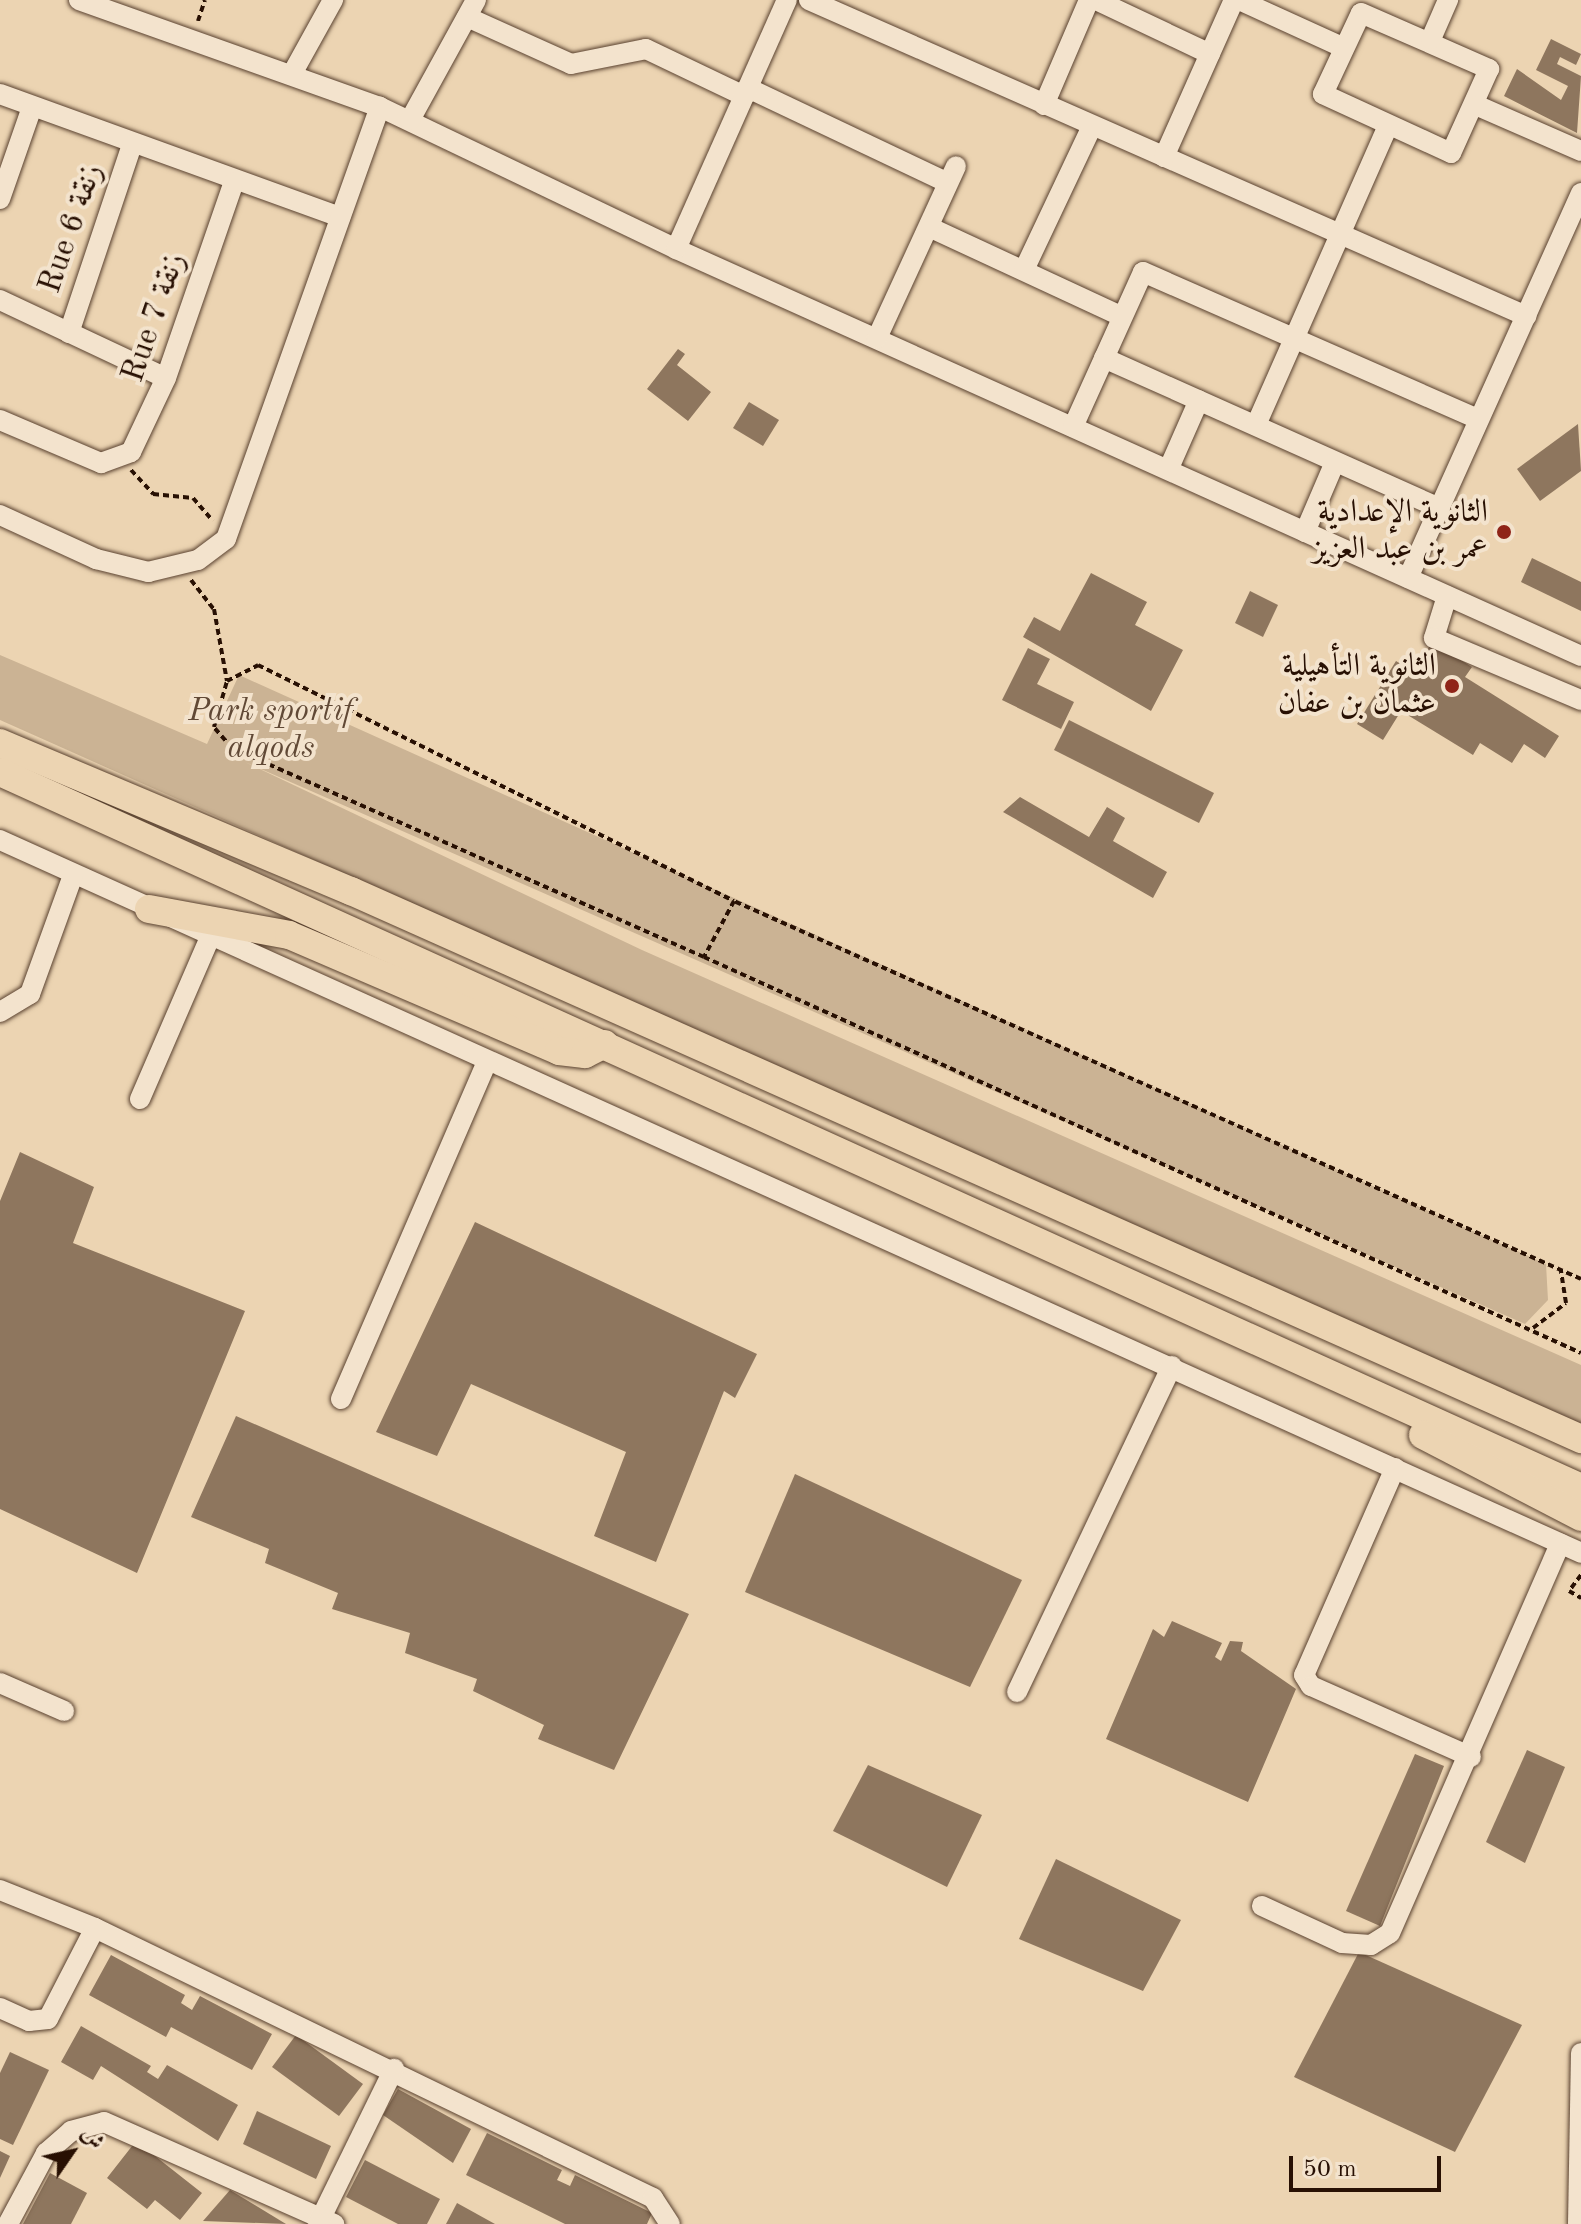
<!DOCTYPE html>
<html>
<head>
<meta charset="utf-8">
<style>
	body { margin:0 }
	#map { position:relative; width:1581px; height:2224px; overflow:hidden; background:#ecd4b2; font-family:"Old Standard TT",Amiri,serif }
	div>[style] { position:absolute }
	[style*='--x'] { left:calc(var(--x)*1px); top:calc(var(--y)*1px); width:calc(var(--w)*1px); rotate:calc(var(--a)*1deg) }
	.green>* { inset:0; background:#cbb394 }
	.building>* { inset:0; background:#8e765e }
	.path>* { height:4px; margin-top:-2px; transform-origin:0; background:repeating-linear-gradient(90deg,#281003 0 6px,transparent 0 10px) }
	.roads { filter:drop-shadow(0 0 2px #59412f) drop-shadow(0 0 2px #59412f) }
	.minor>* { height:20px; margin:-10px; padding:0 10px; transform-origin:10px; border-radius:10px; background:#f3e3cd }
	.highway>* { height:28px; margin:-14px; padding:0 14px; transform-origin:14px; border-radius:14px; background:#ecd4b2 }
	.dots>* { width:22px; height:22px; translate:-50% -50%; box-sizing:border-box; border:4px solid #f3e3cd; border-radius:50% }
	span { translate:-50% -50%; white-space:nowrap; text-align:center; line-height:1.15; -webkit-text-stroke:8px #f3e3cd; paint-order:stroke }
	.street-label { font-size:32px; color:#281003 }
	.poi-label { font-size:32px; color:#281003 }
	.right { translate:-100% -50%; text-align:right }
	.park-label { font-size:32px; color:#614936; font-style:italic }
	.north { position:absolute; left:32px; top:2112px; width:80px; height:80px; -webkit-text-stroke:6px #f3e3cd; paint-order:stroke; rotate:56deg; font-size:22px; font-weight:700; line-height:32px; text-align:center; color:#281003 }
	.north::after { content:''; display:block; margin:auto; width:28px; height:36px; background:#281003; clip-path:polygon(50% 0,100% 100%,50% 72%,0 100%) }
	.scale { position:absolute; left:1289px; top:2156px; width:152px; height:36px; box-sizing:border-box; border:4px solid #281003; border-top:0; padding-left:10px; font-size:24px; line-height:28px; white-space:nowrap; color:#281003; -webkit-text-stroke:6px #f3e3cd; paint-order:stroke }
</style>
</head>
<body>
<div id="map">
	<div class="green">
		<div style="clip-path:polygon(0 655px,207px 744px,239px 675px,1546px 1264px,1548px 1300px,1525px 1324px,245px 762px,642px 950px,1581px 1365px,1581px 1425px,0 720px)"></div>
	</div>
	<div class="building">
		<div style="clip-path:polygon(1551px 39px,1581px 54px,1576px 65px,1560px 57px,1557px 64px,1581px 76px,1577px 133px,1504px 96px,1517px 69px,1561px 100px,1568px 86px,1536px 70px)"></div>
		<div style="clip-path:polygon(678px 349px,685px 354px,677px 365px,711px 392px,688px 421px,647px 389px)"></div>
		<div style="clip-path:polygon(749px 402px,779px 420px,763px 446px,733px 428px)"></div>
		<div style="clip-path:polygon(1578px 424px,1581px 471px,1540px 501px,1517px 469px)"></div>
		<div style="clip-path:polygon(1532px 558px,1581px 582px,1581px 611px,1521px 582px)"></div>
		<div style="clip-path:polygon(1091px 573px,1147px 602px,1135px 625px,1183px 650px,1151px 711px,1023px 637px,1034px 617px,1060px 631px)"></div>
		<div style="clip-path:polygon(1250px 591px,1278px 605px,1263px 637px,1235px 623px)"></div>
		<div style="clip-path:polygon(1432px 642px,1472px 667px,1465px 677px,1559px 736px,1545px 758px,1524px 744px,1512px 763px,1480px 743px,1473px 755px,1401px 711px,1383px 740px,1357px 724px,1396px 661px,1414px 672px)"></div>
		<div style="clip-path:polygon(1028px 648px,1050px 659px,1037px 684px,1074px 702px,1061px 729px,1002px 700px)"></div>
		<div style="clip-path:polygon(1069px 720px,1214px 793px,1199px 823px,1054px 750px)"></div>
		<div style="clip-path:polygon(1020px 797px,1089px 837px,1107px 807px,1125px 818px,1113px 841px,1167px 872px,1153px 898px,1003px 812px)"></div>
		<div style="clip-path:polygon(20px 1152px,94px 1187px,73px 1243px,245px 1311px,137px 1573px,0 1509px,0 1201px)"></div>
		<div style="clip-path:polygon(475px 1222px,757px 1354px,735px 1398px,724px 1391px,656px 1562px,594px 1536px,626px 1452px,471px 1384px,437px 1456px,376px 1432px)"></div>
		<div style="clip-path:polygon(236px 1416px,689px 1614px,614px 1770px,538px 1739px,544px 1725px,473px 1691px,477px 1679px,405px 1653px,410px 1633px,332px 1609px,338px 1593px,265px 1563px,269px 1549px,191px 1517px)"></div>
		<div style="clip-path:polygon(795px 1474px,1022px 1580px,970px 1687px,745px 1592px)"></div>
		<div style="clip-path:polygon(1172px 1621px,1222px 1643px,1215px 1657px,1221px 1661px,1230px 1641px,1243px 1642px,1241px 1651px,1296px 1689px,1248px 1802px,1106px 1739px,1153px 1629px,1164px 1637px)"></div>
		<div style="clip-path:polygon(1527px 1750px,1565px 1767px,1525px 1863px,1486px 1842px)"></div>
		<div style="clip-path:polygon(1415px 1754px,1444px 1766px,1380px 1926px,1346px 1911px)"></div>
		<div style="clip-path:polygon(868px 1765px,982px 1815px,947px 1887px,833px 1831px)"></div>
		<div style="clip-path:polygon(1056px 1859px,1181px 1920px,1143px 1991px,1019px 1939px)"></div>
		<div style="clip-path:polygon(1359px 1952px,1522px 2025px,1455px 2152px,1294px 2077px)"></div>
		<div style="clip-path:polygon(111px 1955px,185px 1995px,181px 2003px,192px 2010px,200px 1996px,272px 2034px,252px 2070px,171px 2027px,166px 2037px,89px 1995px)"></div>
		<div style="clip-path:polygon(81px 2026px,151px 2066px,147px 2072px,158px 2079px,167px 2065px,238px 2105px,218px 2141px,101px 2066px,93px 2080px,61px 2062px)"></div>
		<div style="clip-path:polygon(296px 2035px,363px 2084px,339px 2116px,272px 2067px)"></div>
		<div style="clip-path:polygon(10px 2052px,49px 2070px,13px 2145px,0 2139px,0 2073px)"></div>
		<div style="clip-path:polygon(398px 2089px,471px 2129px,453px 2163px,383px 2115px)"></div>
		<div style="clip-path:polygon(257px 2111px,331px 2146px,316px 2179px,243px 2144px)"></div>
		<div style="clip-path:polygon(487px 2133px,562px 2170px,557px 2180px,570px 2186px,575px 2175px,652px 2213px,647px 2224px,565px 2224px,466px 2175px)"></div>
		<div style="clip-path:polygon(136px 2141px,202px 2193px,180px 2220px,155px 2200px,147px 2209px,107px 2178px)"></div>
		<div style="clip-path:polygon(0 2151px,10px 2156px,0 2178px)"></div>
		<div style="clip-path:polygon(365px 2160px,440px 2199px,427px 2224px,398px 2224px,346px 2197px)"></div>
		<div style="clip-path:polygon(50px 2173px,87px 2193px,71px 2224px,23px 2224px)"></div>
		<div style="clip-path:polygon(230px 2190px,286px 2224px,203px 2221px)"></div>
		<div style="clip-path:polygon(457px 2203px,495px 2224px,446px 2224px)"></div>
	</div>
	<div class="path">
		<div style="--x:198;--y:21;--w:22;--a:-72"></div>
		<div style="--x:131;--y:470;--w:33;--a:47"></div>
		<div style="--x:153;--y:494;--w:40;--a:5.7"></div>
		<div style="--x:193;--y:498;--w:30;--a:49"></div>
		<div style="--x:191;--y:580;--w:37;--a:52"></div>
		<div style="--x:214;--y:609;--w:73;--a:79.8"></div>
		<div style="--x:704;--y:957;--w:516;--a:-156.12"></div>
		<div style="--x:232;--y:748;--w:28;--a:-131"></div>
		<div style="--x:214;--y:727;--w:48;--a:-74.2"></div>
		<div style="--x:227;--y:681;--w:35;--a:-27"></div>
		<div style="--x:258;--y:665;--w:531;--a:26.37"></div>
		<div style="--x:1581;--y:1279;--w:928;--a:-155.95"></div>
		<div style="--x:734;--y:901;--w:64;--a:118.2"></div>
		<div style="--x:704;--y:957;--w:962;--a:24.3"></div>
		<div style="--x:1533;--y:1328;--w:41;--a:-37.1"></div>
		<div style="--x:1566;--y:1303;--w:33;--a:-99"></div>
		<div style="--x:1581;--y:1575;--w:20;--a:127"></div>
		<div style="--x:1569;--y:1591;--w:14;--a:30"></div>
	</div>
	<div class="roads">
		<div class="minor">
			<div style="--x:79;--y:0;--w:319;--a:19.6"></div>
			<div style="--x:380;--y:107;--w:328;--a:25.6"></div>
			<div style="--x:676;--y:249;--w:992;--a:24.21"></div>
			<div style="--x:809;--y:0;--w:784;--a:23.78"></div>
			<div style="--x:1096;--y:0;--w:126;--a:25.3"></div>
			<div style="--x:1239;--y:0;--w:113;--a:24.5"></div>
			<div style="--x:1361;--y:13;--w:140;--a:23.6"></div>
			<div style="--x:1489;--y:69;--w:92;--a:114.3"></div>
			<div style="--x:1451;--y:153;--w:141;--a:-155.3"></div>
			<div style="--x:1323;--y:94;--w:89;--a:-64.9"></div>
			<div style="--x:467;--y:17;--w:114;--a:24.3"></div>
			<div style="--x:571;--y:64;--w:76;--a:-11.3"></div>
			<div style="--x:646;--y:49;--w:109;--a:25.6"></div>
			<div style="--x:1431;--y:39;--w:43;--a:-66.4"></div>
			<div style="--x:292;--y:74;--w:85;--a:-61"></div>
			<div style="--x:748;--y:88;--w:221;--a:25.4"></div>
			<div style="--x:0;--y:94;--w:362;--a:19.9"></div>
			<div style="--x:1044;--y:105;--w:114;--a:-66.8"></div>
			<div style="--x:1478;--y:106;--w:112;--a:23.6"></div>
			<div style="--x:410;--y:120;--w:137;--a:-61.2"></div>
			<div style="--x:1164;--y:157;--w:172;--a:-66"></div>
			<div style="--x:0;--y:199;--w:97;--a:-70.8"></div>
			<div style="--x:929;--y:227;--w:212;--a:24.9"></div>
			<div style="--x:676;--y:249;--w:273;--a:-66"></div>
			<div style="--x:1024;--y:270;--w:159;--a:-64.7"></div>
			<div style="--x:0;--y:300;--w:183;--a:25.2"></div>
			<div style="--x:69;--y:333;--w:198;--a:-71.5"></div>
			<div style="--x:877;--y:338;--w:189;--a:-65.3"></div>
			<div style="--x:1104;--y:358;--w:368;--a:24.1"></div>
			<div style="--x:0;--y:420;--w:110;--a:23.1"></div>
			<div style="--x:101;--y:463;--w:32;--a:-20"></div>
			<div style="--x:131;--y:452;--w:82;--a:-64.7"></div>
			<div style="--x:166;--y:378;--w:207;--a:-70.9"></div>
			<div style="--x:1256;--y:425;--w:325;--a:-66.2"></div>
			<div style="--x:1073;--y:427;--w:170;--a:-65.7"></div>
			<div style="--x:1143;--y:272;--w:366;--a:23.7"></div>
			<div style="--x:1169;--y:468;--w:74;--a:-66.2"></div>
			<div style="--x:0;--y:515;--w:106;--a:24.6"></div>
			<div style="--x:96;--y:559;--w:54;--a:14"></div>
			<div style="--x:148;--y:572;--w:51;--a:-13.5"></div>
			<div style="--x:198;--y:560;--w:35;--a:-37"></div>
			<div style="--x:226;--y:539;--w:459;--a:-70.4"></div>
			<div style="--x:1305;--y:532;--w:76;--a:-66.8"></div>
			<div style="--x:1408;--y:578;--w:422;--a:-65.8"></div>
			<div style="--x:1447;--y:596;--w:44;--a:107.2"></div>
			<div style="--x:1434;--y:638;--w:160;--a:22.9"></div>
			<div style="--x:0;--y:840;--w:1734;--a:24.27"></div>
			<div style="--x:0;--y:1012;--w:35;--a:-31"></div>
			<div style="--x:30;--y:994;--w:127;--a:-70.1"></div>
			<div style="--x:140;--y:1099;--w:176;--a:-66.6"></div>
			<div style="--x:341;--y:1399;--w:368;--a:-66.6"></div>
			<div style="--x:1395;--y:1468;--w:226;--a:113.7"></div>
			<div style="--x:1304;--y:1675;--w:13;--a:58"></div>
			<div style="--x:1311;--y:1686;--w:175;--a:23.9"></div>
			<div style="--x:0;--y:1683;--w:70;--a:23.6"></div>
			<div style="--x:1017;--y:1692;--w:361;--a:-64.6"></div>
			<div style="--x:0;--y:1890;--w:102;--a:21.8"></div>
			<div style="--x:95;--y:1928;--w:620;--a:25.82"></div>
			<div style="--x:653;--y:2198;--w:31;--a:57"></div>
			<div style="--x:1262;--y:1906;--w:88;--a:24.8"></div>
			<div style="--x:1342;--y:1943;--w:29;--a:4"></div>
			<div style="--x:1371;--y:1945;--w:22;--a:-32"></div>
			<div style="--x:1390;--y:1933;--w:425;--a:-66.4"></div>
			<div style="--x:0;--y:2008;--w:32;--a:24"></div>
			<div style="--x:29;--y:2021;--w:19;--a:-6"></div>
			<div style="--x:48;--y:2019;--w:102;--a:-62.7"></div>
			<div style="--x:8;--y:2224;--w:81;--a:-61.8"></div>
			<div style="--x:46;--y:2153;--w:33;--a:-41"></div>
			<div style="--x:71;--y:2131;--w:34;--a:-15"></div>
			<div style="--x:104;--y:2122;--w:252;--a:23.9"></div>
			<div style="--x:318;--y:2224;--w:173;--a:-63.9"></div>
			<div style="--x:1578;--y:2224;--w:171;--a:-89"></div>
		</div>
		<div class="highway">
			<div style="--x:0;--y:743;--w:381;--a:22.9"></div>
			<div style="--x:351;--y:891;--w:1347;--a:24.01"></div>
			<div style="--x:0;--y:772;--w:1736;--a:24.36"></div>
			<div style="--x:149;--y:909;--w:142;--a:10.5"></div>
			<div style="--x:289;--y:935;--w:294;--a:23.2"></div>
			<div style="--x:559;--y:1051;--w:26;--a:7"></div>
			<div style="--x:585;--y:1054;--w:22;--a:-27"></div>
			<div style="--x:1423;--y:1435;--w:178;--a:27.4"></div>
		</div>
	</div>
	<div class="dots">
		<div style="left:1504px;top:532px;background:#8f2418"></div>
		<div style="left:1452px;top:686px;background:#8f2418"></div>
	</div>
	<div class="street-label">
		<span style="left:72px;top:229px;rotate:-71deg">Rue 6 زنقة</span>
		<span style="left:155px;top:318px;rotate:-71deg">Rue 7 زنقة</span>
	</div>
	<div class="poi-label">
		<span class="right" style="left:1488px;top:532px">الثانوية الإعدادية<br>عمر بن عبد العزيز</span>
		<span class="right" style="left:1436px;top:686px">الثانوية التأهيلية<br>عثمان بن عفان</span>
	</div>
	<div class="park-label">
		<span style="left:271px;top:731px">Park sportif<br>alqods</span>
	</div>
	<div class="north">ش</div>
	<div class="scale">50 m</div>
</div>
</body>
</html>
